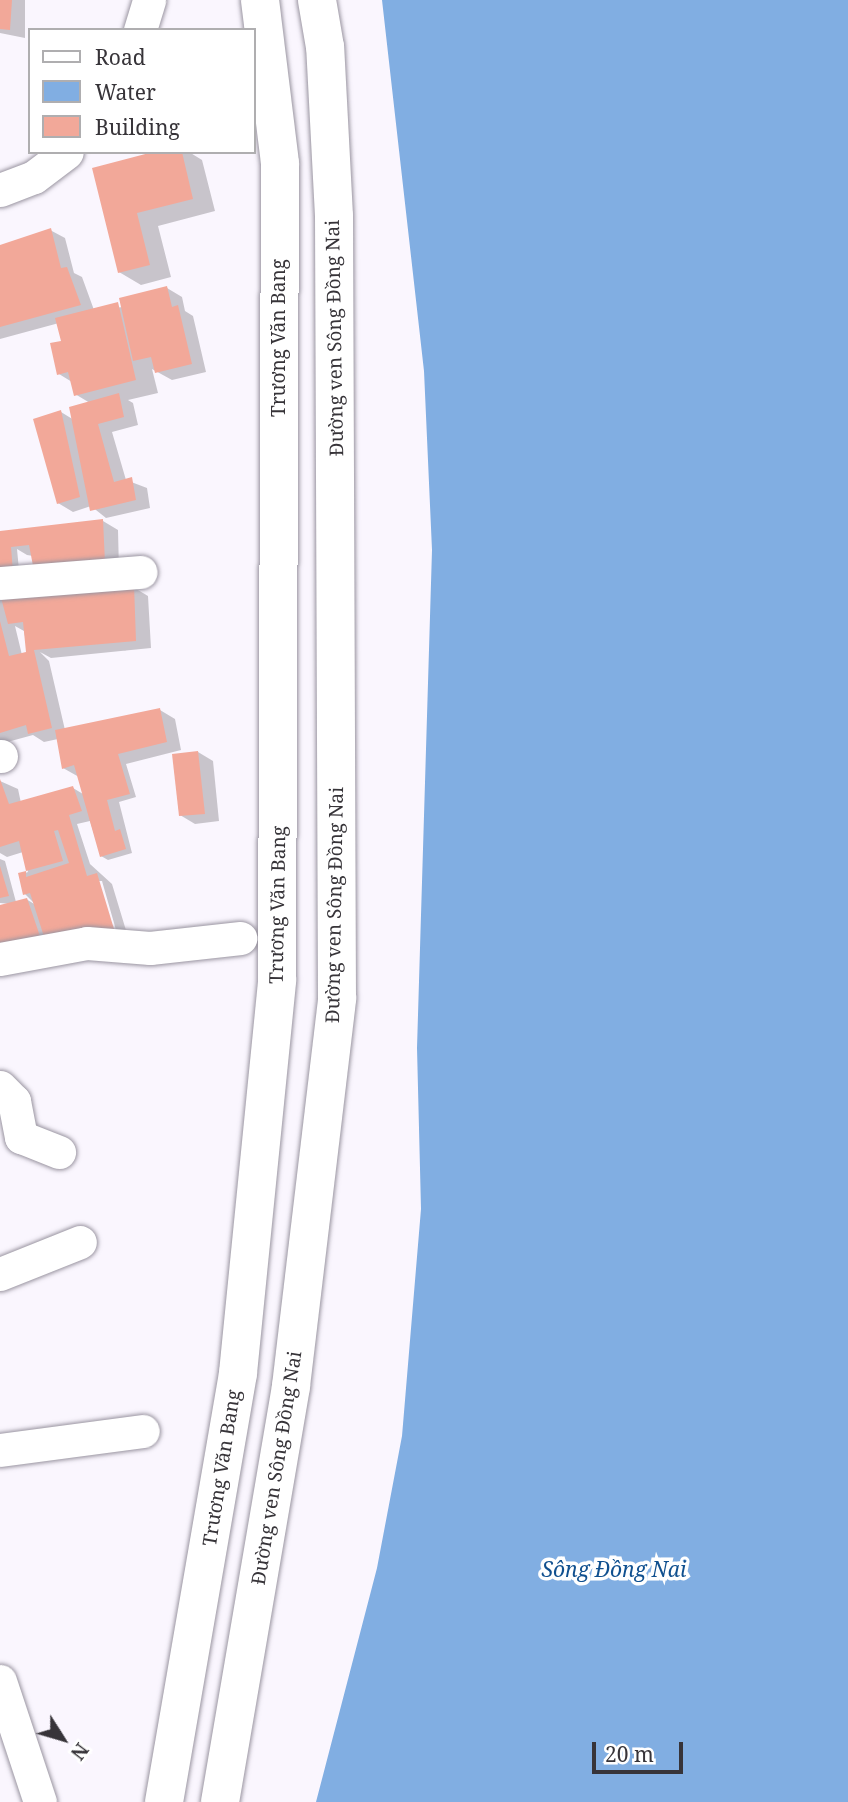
<!DOCTYPE html>
<html>
<head>
<meta charset="utf-8">
<style>
	body { margin:0 }
	#map { position:relative; width:848px; height:1802px; overflow:hidden; background:#faf6fe; font-family:"Noto Serif",serif }
	div>[style] { position:absolute }
	[style*='--x'] { left:calc(var(--x)*1px); top:calc(var(--y)*1px); width:calc(var(--w)*1px); rotate:calc(var(--a)*1deg) }
	.water>* { inset:0; background:#81aee2 }
	.shadow>* { inset:0; background:#0003 }
	.building>* { inset:0; background:#f2a899 }
	.roads { filter:drop-shadow(0 0 2px #9a95a1) drop-shadow(0 0 2px #9a95a1) }
	.minor>* { height:33px; margin:-16.5px; padding:0 16.5px; transform-origin:16.5px; border-radius:16.5px; background:#fff }
	.major>* { height:38px; margin:-19px; padding:0 19px; transform-origin:19px; border-radius:19px; background:#fff }
	span { translate:-50% -50%; white-space:nowrap; text-align:center; line-height:1.15; -webkit-text-stroke:7px #fff; paint-order:stroke }
	.street-label { font-size:19px; color:#373439 }
	.water-label { font-size:21px; color:#10508f; font-style:italic }
	.legend { position:absolute; left:28px; top:28px; width:228px; height:126px; box-sizing:border-box; background:#fff; border:2px solid #afaeb0; margin:0; padding:9px 12px; list-style:none; font-size:21px; color:#373439 }
	.legend li { display:flex; align-items:center; gap:14px; height:35px }
	.legend b { width:35px; border:2px solid #afaeb0 }
	.north { position:absolute; left:28px; top:1704px; width:70px; height:70px; -webkit-text-stroke:5px #fff; paint-order:stroke; rotate:127deg; font-size:19px; font-weight:700; line-height:28px; text-align:center; color:#373439 }
	.north::after { content:''; display:block; margin:auto; width:24px; height:32px; background:#373439; clip-path:polygon(50% 0,100% 100%,50% 72%,0 100%) }
	.scale { position:absolute; left:592px; top:1742px; width:91px; height:32px; box-sizing:border-box; border:4px solid #373439; border-top:0; padding-left:9px; font-size:21px; line-height:24px; white-space:nowrap; color:#373439; -webkit-text-stroke:5px #fff; paint-order:stroke }
</style>
</head>
<body>
<div id="map">
	<div class="water">
		<div style="clip-path:polygon(382px 0,848px 0,848px 1802px,316px 1802px,377px 1568px,402px 1436px,421px 1209px,417px 1048px,432px 550px,424px 371px)"></div>
	</div>
	<div class="shadow">
		<div style="clip-path:polygon(0 0,25px 0,25px 38px,0 33px)"></div>
		<div style="clip-path:polygon(160px 152px,189px 152px,202px 160px,215px 211px,158px 226px,171px 277px,141px 285px,119px 272px,94px 169px)"></div>
		<div style="clip-path:polygon(50px 230px,65px 238px,74px 273px,82px 277px,94px 310px,123px 307px,167px 288px,182px 297px,185px 311px,193px 316px,206px 372px,172px 380px,152px 369px,158px 393px,128px 400px,133px 403px,138px 425px,112px 432px,126px 480px,147px 488px,150px 508px,106px 518px,91px 506px,73px 512px,58px 503px,61px 412px,74px 420px,90px 403px,75px 394px,72px 382px,59px 374px,63px 342px,59px 323px,0 339px,0 247px)"></div>
		<div style="clip-path:polygon(103px 521px,118px 530px,119px 570px,27px 555px,17px 549px,19px 570px,9px 576px,0 533px)"></div>
		<div style="clip-path:polygon(evenodd,133px 587px,148px 596px,151px 648px,51px 658px,40px 652px,49px 661px,65px 730px,160px 710px,175px 719px,181px 750px,126px 764px,136px 797px,119px 802px,132px 853px,108px 860px,101px 856px,90px 821px,77px 824px,90px 864px,112px 884px,128px 937px,63px 953px,0 922px,11px 904px,0 903px,0 859px,5px 861px,16px 902px,26px 899px,36px 905px,24px 893px,20px 875px,28px 872px,23px 852px,7px 857px,0 853px,0 781px,18px 789px,21px 803px,73px 788px,83px 794px,79px 777px,63px 768px,58px 739px,44px 742px,33px 735px,0 744px,0 599px,133px 587px,15px 626px,24px 631px,28px 653px,22px 655px,15px 626px,133px 587px,98px 881px,102px 881px,118px 937px,115px 938px,98px 881px)"></div>
		<div style="clip-path:polygon(198px 752px,213px 761px,219px 821px,195px 824px,180px 815px)"></div>
	</div>
	<div class="building">
		<div style="clip-path:polygon(0 0,12px 0,10px 30px,0 29px)"></div>
		<div style="clip-path:polygon(153px 152px,182px 152px,193px 199px,137px 213px,150px 265px,118px 273px,92px 168px)"></div>
		<div style="clip-path:polygon(51px 228px,61px 268px,67px 267px,81px 305px,0 327px,0 245px)"></div>
		<div style="clip-path:polygon(167px 286px,172px 307px,178px 305px,192px 364px,155px 373px,151px 357px,133px 361px,119px 298px)"></div>
		<div style="clip-path:polygon(118px 302px,136px 380px,74px 396px,68px 372px,57px 375px,50px 343px,61px 341px,55px 318px)"></div>
		<div style="clip-path:polygon(119px 393px,124px 417px,98px 424px,114px 482px,132px 477px,136px 500px,90px 511px,69px 407px)"></div>
		<div style="clip-path:polygon(61px 410px,80px 497px,57px 504px,33px 419px)"></div>
		<div style="clip-path:polygon(103px 519px,105px 563px,34px 571px,29px 545px,11px 547px,13px 572px,0 573px,0 531px)"></div>
		<div style="clip-path:polygon(134px 585px,136px 641px,34px 650px,52px 728px,28px 734px,26px 725px,0 733px,0 621px,9px 656px,26px 652px,23px 622px,8px 624px,0 594px)"></div>
		<div style="clip-path:polygon(160px 708px,167px 742px,118px 754px,130px 794px,107px 800px,115px 831px,120px 829px,126px 849px,100px 857px,74px 765px,62px 769px,55px 730px)"></div>
		<div style="clip-path:polygon(198px 751px,205px 814px,179px 816px,172px 754px)"></div>
		<div style="clip-path:polygon(0 779px,9px 804px,73px 786px,82px 811px,69px 815px,87px 876px,97px 873px,114px 929px,47px 946px,30px 893px,23px 895px,18px 873px,26px 871px,26px 877px,69px 863px,58px 830px,54px 831px,63px 861px,26px 871px,19px 841px,0 847px)"></div>
		<div style="clip-path:polygon(0 866px,9px 896px,0 898px)"></div>
		<div style="clip-path:polygon(27px 898px,43px 945px,0 954px,0 905px)"></div>
	</div>
	<div class="roads">
		<div class="minor">
			<div style="--x:140;--y:30;--w:31;--a:-73"></div>
			<div style="--x:0;--y:190;--w:36;--a:-21"></div>
			<div style="--x:34;--y:177;--w:41;--a:-37.1"></div>
			<div style="--x:0;--y:583;--w:141;--a:-4.5"></div>
			<div style="--x:0;--y:756;--w:1;--a:0"></div>
			<div style="--x:0;--y:959;--w:88;--a:-10.4"></div>
			<div style="--x:87;--y:943;--w:63;--a:4.5"></div>
			<div style="--x:150;--y:948;--w:91;--a:-6.3"></div>
			<div style="--x:0;--y:1087;--w:20;--a:45"></div>
			<div style="--x:14;--y:1101;--w:37;--a:79"></div>
			<div style="--x:21;--y:1137;--w:41;--a:21.5"></div>
			<div style="--x:0;--y:1274;--w:86;--a:-21.8"></div>
			<div style="--x:0;--y:1450;--w:144;--a:-7.6"></div>
			<div style="--x:0;--y:1681;--w:127;--a:71.7"></div>
		</div>
		<div class="major">
			<div style="--x:164;--y:1802;--w:435;--a:-80.2"></div>
			<div style="--x:238;--y:1373;--w:395;--a:-84.3"></div>
			<div style="--x:277;--y:980;--w:817;--a:-89.79"></div>
			<div style="--x:280;--y:163;--w:164;--a:-97"></div>
			<div style="--x:220;--y:1802;--w:422;--a:-80.3"></div>
			<div style="--x:291;--y:1386;--w:391;--a:-83.2"></div>
			<div style="--x:337;--y:998;--w:782;--a:-90.22"></div>
			<div style="--x:334;--y:216;--w:169;--a:-93"></div>
			<div style="--x:325;--y:47;--w:48;--a:-99.7"></div>
		</div>
	</div>
	<div class="street-label">
		<span style="left:279px;top:338px;rotate:-90deg">Trương Văn Bang</span>
		<span style="left:335px;top:338px;rotate:-91deg">Đường ven Sông Đồng Nai</span>
		<span style="left:278px;top:905px;rotate:-89deg">Trương Văn Bang</span>
		<span style="left:335px;top:905px;rotate:-89deg">Đường ven Sông Đồng Nai</span>
		<span style="left:222px;top:1468px;rotate:-81deg">Trương Văn Bang</span>
		<span style="left:277px;top:1468px;rotate:-81deg">Đường ven Sông Đồng Nai</span>
	</div>
	<div class="water-label">
		<span style="left:614px;top:1569px">Sông Đồng Nai</span>
	</div>
	<ul class="legend">
	<li><b style="height:9px;background:#fff"></b>Road</li>
	<li><b style="height:19px;background:#81aee2"></b>Water</li>
	<li><b style="height:19px;background:#f2a899"></b>Building</li>
	</ul>
	<div class="north">N</div>
	<div class="scale">20 m</div>
</div>
</body>
</html>
